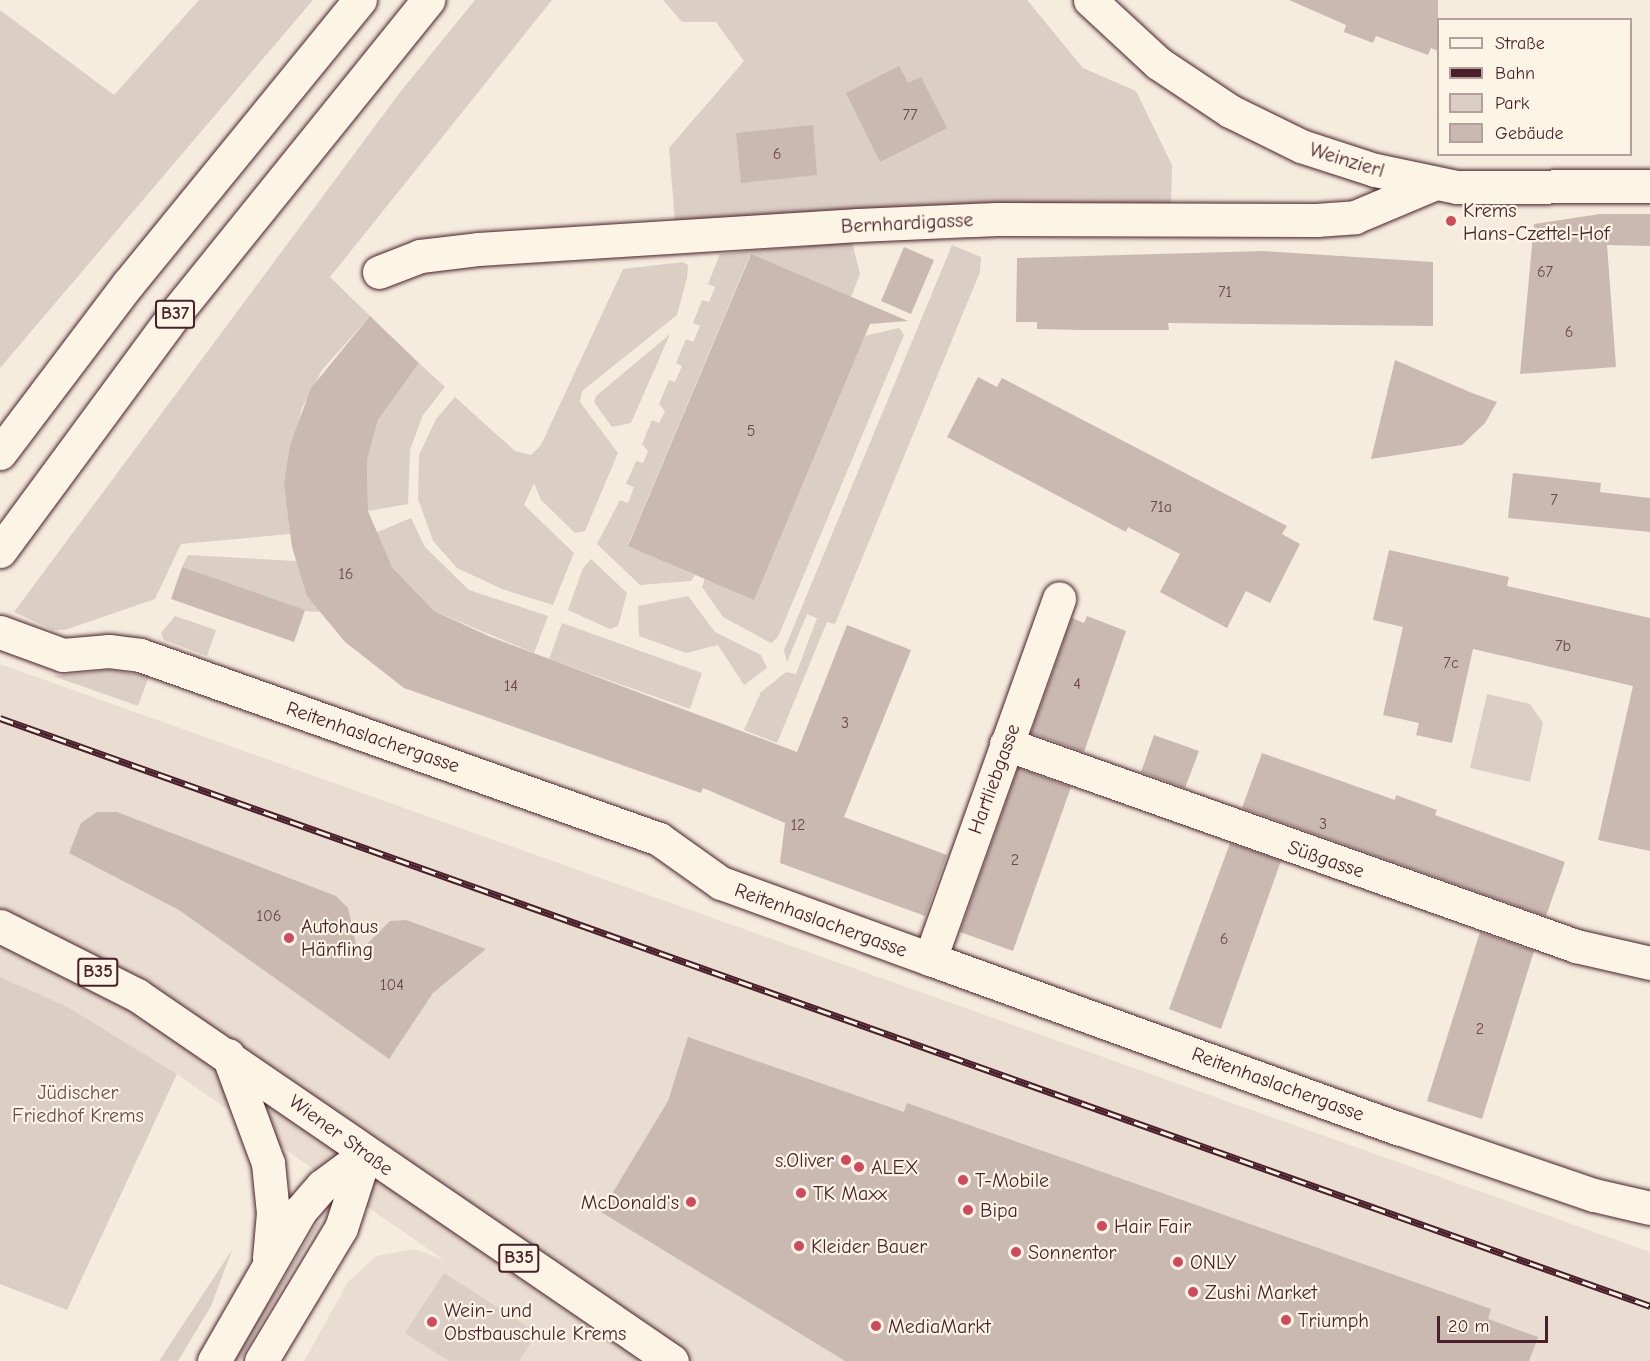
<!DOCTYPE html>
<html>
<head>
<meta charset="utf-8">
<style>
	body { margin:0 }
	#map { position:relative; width:1650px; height:1361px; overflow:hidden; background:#f5ecde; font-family:"Comic Neue",sans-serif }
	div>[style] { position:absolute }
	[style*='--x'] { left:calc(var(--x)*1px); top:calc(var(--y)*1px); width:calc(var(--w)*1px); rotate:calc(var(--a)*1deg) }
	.built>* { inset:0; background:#e8ddd0 }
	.green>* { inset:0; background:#dbcec4 }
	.building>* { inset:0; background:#cab9b1 }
	.roads { filter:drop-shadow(0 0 2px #4a1f2b) drop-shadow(0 0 2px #4a1f2b) }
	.minor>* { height:33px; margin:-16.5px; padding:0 16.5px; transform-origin:16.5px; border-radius:16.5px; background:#fcf5e5 }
	.major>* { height:33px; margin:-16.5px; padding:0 16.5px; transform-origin:16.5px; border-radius:16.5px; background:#fcf5e5 }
	.rail>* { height:7px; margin-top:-3.5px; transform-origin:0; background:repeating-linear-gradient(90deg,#fcf5e5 0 14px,#4a1f2b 0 28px); box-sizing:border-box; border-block:2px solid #4a1f2b }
	.dots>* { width:16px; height:16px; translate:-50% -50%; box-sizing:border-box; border:3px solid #fcf5e5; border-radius:50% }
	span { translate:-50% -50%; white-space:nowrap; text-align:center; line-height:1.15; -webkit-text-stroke:4.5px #fcf5e5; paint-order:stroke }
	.number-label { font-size:16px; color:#6a464c }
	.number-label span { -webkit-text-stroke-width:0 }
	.shield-label span { padding:2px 4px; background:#fcf5e5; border:2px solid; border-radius:4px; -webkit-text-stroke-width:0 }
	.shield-label { font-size:18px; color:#4a1f2b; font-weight:700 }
	.street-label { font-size:20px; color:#4a1f2b }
	.poi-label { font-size:20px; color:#4a1f2b }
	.left { translate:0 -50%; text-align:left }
	.right { translate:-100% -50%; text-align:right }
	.park-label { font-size:20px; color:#6e4b51 }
	.legend { position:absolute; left:1437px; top:18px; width:195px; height:138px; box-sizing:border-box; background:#fcf5e5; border:2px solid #b59f9b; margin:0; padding:8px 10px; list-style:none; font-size:18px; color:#4a1f2b }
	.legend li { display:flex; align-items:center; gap:12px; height:30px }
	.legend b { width:30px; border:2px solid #b59f9b }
	.scale { position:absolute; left:1437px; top:1316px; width:111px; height:27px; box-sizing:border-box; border:3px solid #4a1f2b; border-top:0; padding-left:8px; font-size:18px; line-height:21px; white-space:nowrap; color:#4a1f2b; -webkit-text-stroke:4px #fcf5e5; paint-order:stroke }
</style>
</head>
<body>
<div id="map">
	<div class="built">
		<div style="clip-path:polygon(0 664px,1650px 1252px,1650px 1361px,304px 1361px,348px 1282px,376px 1256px,414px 1249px,444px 1260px,177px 1074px,66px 1006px,0 977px)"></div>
	</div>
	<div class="green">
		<div style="clip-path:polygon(199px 0,313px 0,0 368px,0 10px,114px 95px)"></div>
		<div style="clip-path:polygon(475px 0,552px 0,330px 277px,370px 316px,322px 370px,302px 408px,284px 485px,291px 534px,181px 544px,155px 599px,65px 630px,53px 630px,14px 612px,401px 91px)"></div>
		<div style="clip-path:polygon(663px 0,1027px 0,1083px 68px,1136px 91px,1172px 165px,1171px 207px,675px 221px,669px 148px,744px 61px,716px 22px,682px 22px)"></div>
		<div style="clip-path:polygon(852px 242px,860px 274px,851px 297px,750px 255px,628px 545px,695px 575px,691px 581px,640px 585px,597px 544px,620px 500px,628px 503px,634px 487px,626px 484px,636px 461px,643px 463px,648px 451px,642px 444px,652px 420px,659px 423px,665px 411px,659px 404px,669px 380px,675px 382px,682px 366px,676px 363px,686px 339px,693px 342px,698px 331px,700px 326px,693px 323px,702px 300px,709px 302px,715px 287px,708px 284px,720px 254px)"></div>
		<div style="clip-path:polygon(952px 245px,981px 257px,980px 272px,835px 624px,827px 622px,777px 743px,744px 730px,761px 692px,786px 672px,796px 674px,817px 618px,807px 614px,787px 662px,784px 650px)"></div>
		<div style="clip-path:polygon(683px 262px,688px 265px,687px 278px,677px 315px,582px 391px,580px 402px,618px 453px,585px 531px,575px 533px,541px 500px,534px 483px,524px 505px,574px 553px,553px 605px,502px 589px,457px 568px,433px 541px,418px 499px,419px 455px,436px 419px,455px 397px,515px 451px,531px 455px,541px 445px,623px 269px)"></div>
		<div style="clip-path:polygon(899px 328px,904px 335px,778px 637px,771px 643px,723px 617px,702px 587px,705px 578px,754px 599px,865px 336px)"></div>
		<div style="clip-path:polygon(670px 334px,631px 423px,612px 427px,594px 402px,596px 396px)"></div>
		<div style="clip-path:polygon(419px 363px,445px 387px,423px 415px,410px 450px,408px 504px,368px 511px,367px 460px,378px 420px)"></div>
		<div style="clip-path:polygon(411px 518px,425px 547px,469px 590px,548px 616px,534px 653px,434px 611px,392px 567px,375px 533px)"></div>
		<div style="clip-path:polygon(188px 555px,296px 561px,320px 612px,304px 611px,182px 567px)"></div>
		<div style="clip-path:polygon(591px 559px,627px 593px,618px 626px,610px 629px,568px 610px,583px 568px)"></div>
		<div style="clip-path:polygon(688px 596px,715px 632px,761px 655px,767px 668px,744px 685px,718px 645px,686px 653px,639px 636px,638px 606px)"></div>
		<div style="clip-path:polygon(175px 616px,216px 630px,207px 656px,164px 640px,161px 633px)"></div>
		<div style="clip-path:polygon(562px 623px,702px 673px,690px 709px,549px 659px)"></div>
		<div style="clip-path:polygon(109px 670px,149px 676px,138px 706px,53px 676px)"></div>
		<div style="clip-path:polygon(1487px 694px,1530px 704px,1543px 723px,1530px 782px,1470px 768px)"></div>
		<div style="clip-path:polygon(0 977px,66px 1006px,177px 1074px,67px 1310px,0 1284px)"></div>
		<div style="clip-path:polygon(321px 1221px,240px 1361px,233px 1361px,317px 1224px)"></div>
		<div style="clip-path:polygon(232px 1250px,211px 1306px,178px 1361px,159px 1361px)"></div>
		<div style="clip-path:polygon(444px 1273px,537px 1333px,519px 1361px,449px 1361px,405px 1333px)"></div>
	</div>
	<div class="building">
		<div style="clip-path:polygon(1289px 0,1438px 0,1438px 51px,1431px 48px,1428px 55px,1376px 36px,1373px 43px,1344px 32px,1346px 25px)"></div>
		<div style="clip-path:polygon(899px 66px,908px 83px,921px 77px,947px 128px,880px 162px,846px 93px)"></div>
		<div style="clip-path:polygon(813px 125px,817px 175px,741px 183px,736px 133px)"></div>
		<div style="clip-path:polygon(1600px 214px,1650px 214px,1650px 246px,1607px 245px,1616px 367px,1520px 374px,1534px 224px)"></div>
		<div style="clip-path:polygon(904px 247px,934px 260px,911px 314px,881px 301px)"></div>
		<div style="clip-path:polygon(1263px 251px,1433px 262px,1433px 326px,1168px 323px,1169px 330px,1082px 330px,1037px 329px,1037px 322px,1016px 322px,1017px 258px)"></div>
		<div style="clip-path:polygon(751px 254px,908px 321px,870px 324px,754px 600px,628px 546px)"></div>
		<div style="clip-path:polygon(370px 316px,419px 363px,378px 420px,367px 460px,368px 511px,392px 567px,434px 611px,491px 637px,797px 752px,847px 625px,911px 650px,844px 817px,947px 855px,925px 916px,780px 863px,785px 823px,703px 788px,701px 793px,404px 688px,345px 642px,307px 596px,292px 547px,284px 485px,290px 445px,311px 388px)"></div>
		<div style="clip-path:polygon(1395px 360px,1472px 393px,1497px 402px,1485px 423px,1462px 445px,1371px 459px)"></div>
		<div style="clip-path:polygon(978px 377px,997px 387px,1002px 378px,1287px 526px,1282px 534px,1300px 544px,1270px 603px,1246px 591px,1227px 628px,1160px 592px,1180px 554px,1128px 527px,1126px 532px,947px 437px)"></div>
		<div style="clip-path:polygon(1513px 473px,1601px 483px,1600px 492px,1650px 498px,1650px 532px,1508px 518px)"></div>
		<div style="clip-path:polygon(1389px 550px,1509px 577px,1507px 586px,1650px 618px,1650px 851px,1598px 840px,1633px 686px,1473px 649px,1452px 743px,1416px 735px,1419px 723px,1383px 715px,1403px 627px,1373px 620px)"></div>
		<div style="clip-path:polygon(182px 567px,305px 610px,294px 642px,171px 599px)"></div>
		<div style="clip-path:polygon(1087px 616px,1126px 631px,1084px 752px,1031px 733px,1072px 618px,1084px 623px)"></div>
		<div style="clip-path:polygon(1154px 735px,1199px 751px,1185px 788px,1141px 772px)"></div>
		<div style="clip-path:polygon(1262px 753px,1395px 800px,1396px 795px,1437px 810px,1435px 815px,1565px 862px,1546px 916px,1242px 808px)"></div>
		<div style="clip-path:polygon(1018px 768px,1071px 787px,1013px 951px,960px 932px)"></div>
		<div style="clip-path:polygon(97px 812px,117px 812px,336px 896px,348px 908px,358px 953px,390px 921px,406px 920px,486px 949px,433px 993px,389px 1059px,179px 910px,69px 853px,81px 823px)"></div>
		<div style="clip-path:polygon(1230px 843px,1281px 861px,1221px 1029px,1169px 1009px)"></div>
		<div style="clip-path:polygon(1480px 932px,1534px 951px,1482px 1119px,1427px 1101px)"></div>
		<div style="clip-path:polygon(688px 1037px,904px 1112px,907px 1103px,1491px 1309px,1488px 1319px,1538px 1337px,1529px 1361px,845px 1361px,601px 1212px,668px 1101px)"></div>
	</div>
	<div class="roads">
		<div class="minor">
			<div style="--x:1090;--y:0;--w:93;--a:42.8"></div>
			<div style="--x:1158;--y:63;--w:87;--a:33.7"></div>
			<div style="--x:1230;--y:111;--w:79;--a:26.2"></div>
			<div style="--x:1301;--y:146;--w:78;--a:18"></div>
			<div style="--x:1375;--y:170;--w:84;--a:11.7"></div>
			<div style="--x:1457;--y:187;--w:193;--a:-0.3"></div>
			<div style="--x:379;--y:272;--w:44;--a:-21.3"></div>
			<div style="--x:420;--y:256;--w:58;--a:-6.9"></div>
			<div style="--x:478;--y:249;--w:381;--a:-3.6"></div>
			<div style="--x:858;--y:225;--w:139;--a:-2.5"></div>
			<div style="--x:997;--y:219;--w:319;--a:0.2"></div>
			<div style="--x:1316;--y:220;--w:39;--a:-4"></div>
			<div style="--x:1355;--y:217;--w:85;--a:-22.9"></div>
			<div style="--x:0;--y:632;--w:67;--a:20.1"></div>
			<div style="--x:63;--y:655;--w:46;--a:-5"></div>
			<div style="--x:109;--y:651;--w:31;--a:7"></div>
			<div style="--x:140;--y:655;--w:551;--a:19.52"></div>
			<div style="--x:659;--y:839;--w:76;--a:35.4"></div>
			<div style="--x:721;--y:883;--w:222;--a:20"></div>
			<div style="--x:930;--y:959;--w:498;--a:19.9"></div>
			<div style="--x:1398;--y:1128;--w:207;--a:18.9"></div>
			<div style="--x:1594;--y:1195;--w:57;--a:13.1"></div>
			<div style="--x:1006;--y:744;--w:605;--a:19.51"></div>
			<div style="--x:1576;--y:946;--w:76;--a:12.9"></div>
			<div style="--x:930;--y:959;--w:383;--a:-70.3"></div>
		</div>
		<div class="major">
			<div style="--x:0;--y:453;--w:212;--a:-52.9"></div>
			<div style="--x:128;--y:284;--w:367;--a:-50.8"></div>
			<div style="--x:0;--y:551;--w:293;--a:-53.6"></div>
			<div style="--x:174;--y:315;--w:405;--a:-51.1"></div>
			<div style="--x:0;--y:926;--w:153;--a:26.7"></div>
			<div style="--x:137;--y:995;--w:648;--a:34.38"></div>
			<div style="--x:228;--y:1055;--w:115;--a:69.7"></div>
			<div style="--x:268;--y:1163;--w:50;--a:84.3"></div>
			<div style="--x:273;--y:1213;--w:45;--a:95.1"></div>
			<div style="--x:214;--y:1361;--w:174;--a:-60.1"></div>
			<div style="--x:301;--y:1210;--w:32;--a:-49"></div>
			<div style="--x:322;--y:1186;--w:54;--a:-36.7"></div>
			<div style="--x:261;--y:1361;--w:155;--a:-59"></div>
			<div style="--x:341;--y:1228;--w:78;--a:-72"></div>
		</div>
	</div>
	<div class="rail">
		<div style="--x:0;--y:718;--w:1752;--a:19.61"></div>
	</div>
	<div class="dots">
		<div style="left:1451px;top:221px;background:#d1495b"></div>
		<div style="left:289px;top:938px;background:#d1495b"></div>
		<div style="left:846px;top:1160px;background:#d1495b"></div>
		<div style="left:859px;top:1167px;background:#d1495b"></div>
		<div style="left:963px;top:1180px;background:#d1495b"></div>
		<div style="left:801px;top:1193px;background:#d1495b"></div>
		<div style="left:691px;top:1202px;background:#d1495b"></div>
		<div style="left:968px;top:1210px;background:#d1495b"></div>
		<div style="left:1102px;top:1226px;background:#d1495b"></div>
		<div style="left:799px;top:1246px;background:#d1495b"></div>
		<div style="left:1016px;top:1252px;background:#d1495b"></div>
		<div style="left:1178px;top:1262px;background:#d1495b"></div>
		<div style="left:1193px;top:1292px;background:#d1495b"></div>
		<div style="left:1286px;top:1320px;background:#d1495b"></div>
		<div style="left:432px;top:1322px;background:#d1495b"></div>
		<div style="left:876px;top:1326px;background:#d1495b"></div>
	</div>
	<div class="number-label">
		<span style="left:910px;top:115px">77</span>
		<span style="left:777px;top:154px">6</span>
		<span style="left:1545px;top:272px">67</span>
		<span style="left:1225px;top:292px">71</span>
		<span style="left:1569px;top:332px">6</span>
		<span style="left:751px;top:431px">5</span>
		<span style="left:1554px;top:500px">7</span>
		<span style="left:1161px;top:507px">71a</span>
		<span style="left:346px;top:574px">16</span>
		<span style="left:1563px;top:646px">7b</span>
		<span style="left:1451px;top:663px">7c</span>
		<span style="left:1077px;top:684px">4</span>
		<span style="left:511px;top:686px">14</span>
		<span style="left:845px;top:723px">3</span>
		<span style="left:1323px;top:824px">3</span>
		<span style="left:798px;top:825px">12</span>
		<span style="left:1015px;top:860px">2</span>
		<span style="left:269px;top:916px">106</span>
		<span style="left:1224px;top:939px">6</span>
		<span style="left:392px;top:985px">104</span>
		<span style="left:1480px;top:1029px">2</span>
	</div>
	<div class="shield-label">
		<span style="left:175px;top:314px">B37</span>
		<span style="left:98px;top:972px">B35</span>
		<span style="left:519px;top:1258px">B35</span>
	</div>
	<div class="street-label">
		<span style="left:1347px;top:160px;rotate:17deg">Weinzierl</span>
		<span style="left:907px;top:223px;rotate:-3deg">Bernhardigasse</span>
		<span style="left:373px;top:737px;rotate:19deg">Reitenhaslachergasse</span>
		<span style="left:994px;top:779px;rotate:-70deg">Hartliebgasse</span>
		<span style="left:1326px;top:859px;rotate:19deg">Süßgasse</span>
		<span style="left:821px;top:920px;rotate:20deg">Reitenhaslachergasse</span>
		<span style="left:1278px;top:1084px;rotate:20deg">Reitenhaslachergasse</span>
		<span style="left:341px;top:1135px;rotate:36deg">Wiener Straße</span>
	</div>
	<div class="poi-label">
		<span class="left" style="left:1463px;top:222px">Krems<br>Hans-Czettel-Hof</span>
		<span class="left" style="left:301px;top:938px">Autohaus<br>Hänfling</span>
		<span class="right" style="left:834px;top:1160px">s.Oliver</span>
		<span class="left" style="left:871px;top:1167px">ALEX</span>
		<span class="left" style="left:975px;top:1180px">T-Mobile</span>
		<span class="left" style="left:813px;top:1193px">TK Maxx</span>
		<span class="right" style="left:679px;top:1202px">McDonald's</span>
		<span class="left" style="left:980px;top:1210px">Bipa</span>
		<span class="left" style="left:1114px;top:1226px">Hair Fair</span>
		<span class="left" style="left:811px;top:1246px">Kleider Bauer</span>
		<span class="left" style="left:1028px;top:1252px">Sonnentor</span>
		<span class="left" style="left:1190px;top:1262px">ONLY</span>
		<span class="left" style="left:1205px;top:1292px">Zushi Market</span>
		<span class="left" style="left:444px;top:1322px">Wein- und<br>Obstbauschule Krems</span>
		<span class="left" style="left:1298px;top:1320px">Triumph</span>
		<span class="left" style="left:888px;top:1326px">MediaMarkt</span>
	</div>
	<div class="park-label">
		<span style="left:78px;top:1104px">Jüdischer<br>Friedhof Krems</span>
	</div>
	<ul class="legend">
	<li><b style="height:8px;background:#fcf5e5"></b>Straße</li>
	<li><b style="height:8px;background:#4a1f2b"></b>Bahn</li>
	<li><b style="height:16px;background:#dbcec4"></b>Park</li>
	<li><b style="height:16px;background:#cab9b1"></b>Gebäude</li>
	</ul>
	<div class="scale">20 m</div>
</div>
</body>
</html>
